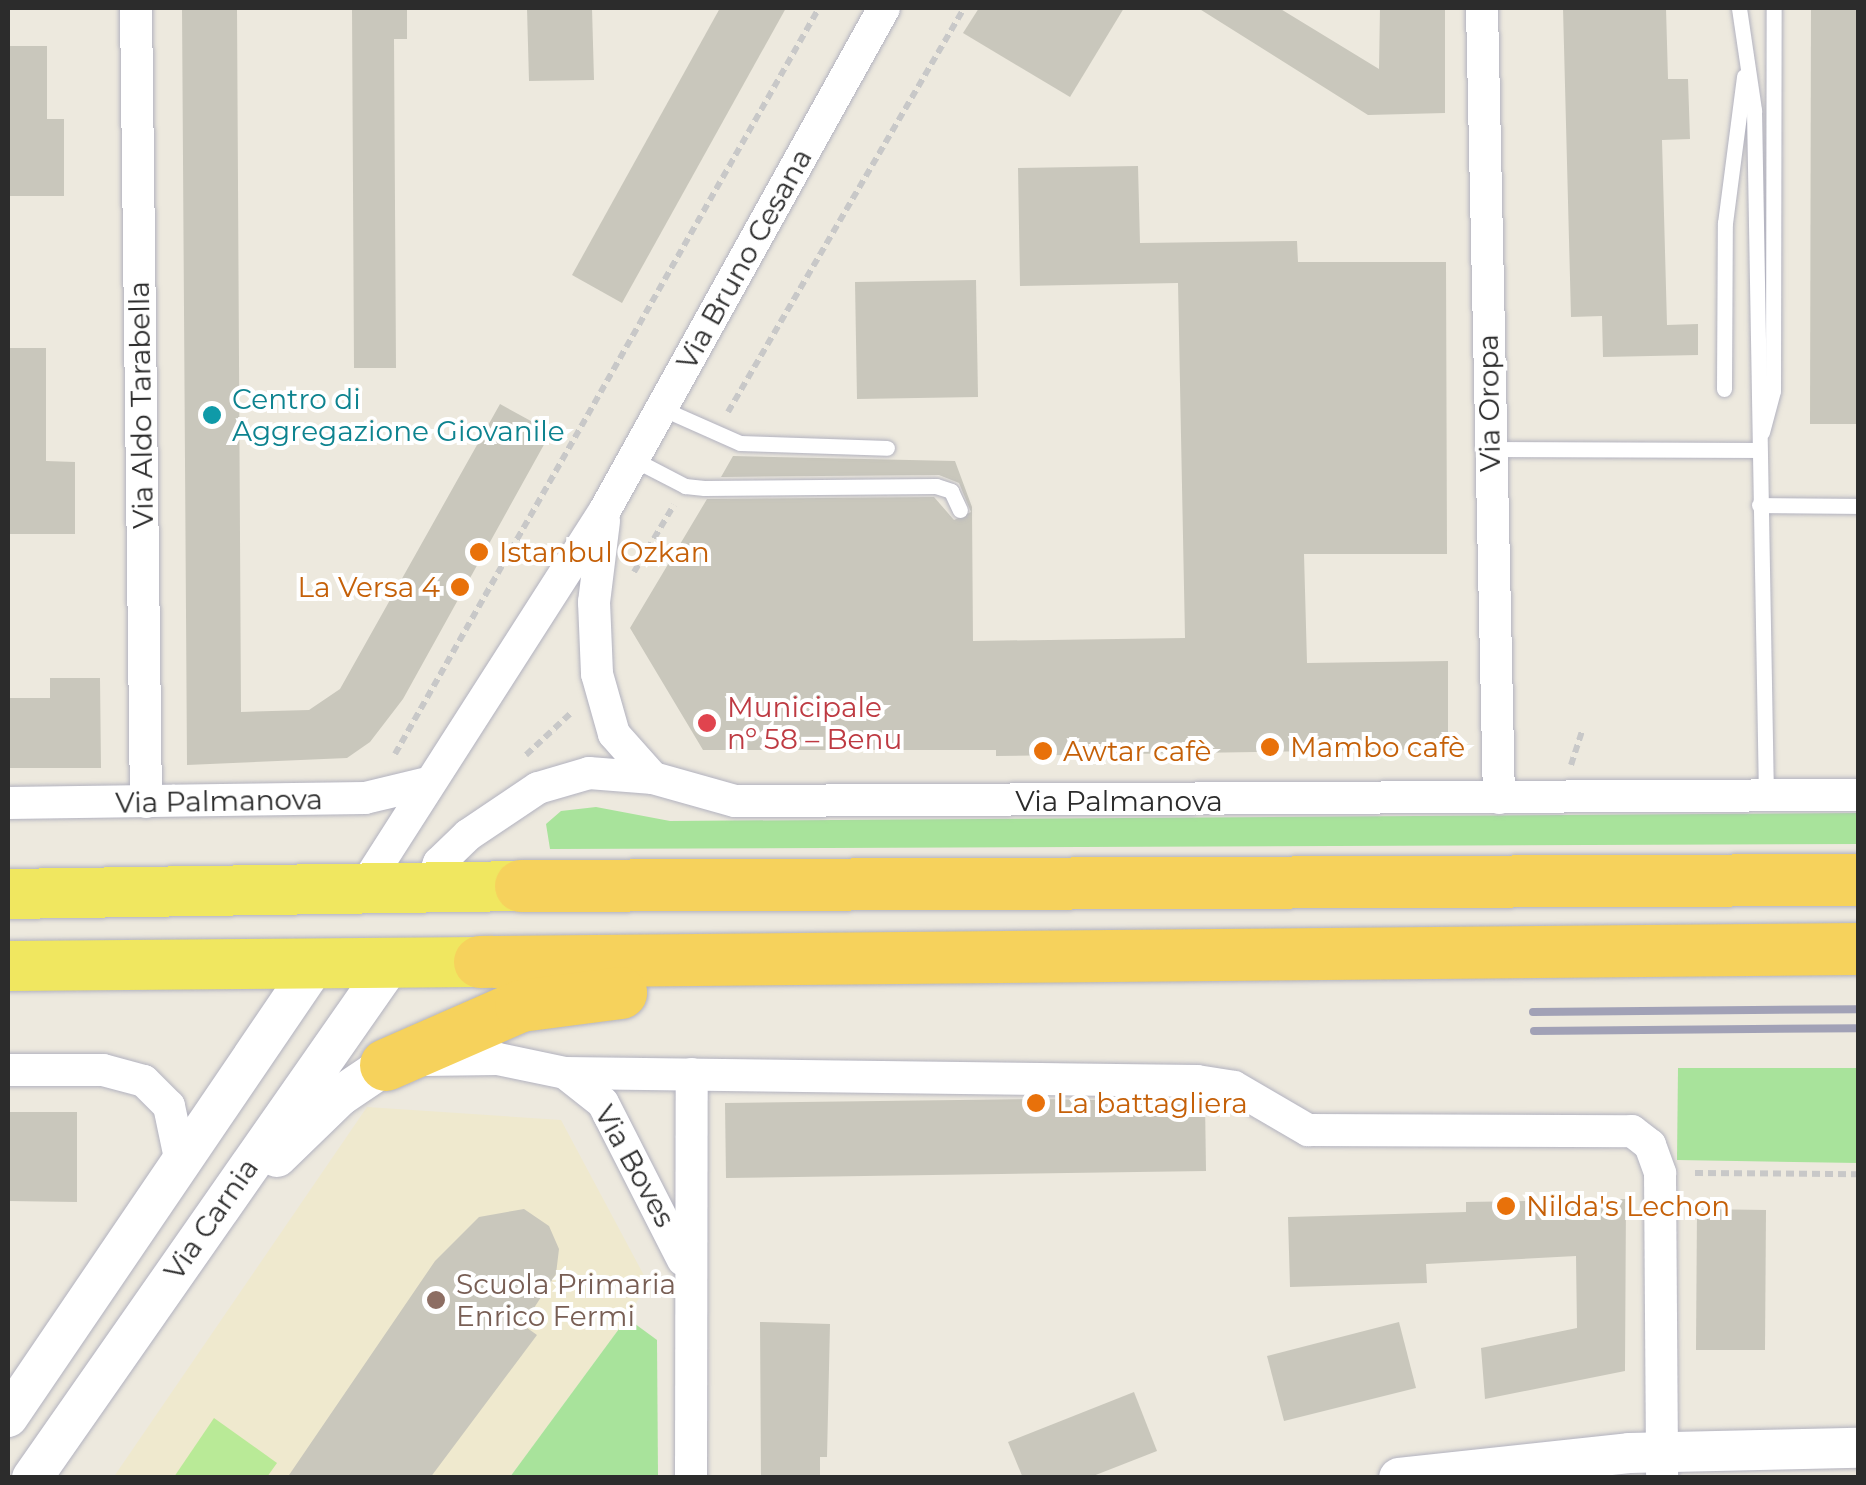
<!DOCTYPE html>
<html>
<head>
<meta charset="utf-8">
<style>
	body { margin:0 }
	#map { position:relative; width:1866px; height:1485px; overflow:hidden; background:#ede9de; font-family:Montserrat,sans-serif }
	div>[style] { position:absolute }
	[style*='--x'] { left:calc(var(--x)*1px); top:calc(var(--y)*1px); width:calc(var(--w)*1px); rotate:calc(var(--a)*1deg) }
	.education>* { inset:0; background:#efe9ce }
	.green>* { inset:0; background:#a8e39b }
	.pitch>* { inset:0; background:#b9ea97 }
	.building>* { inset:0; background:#c9c7bc }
	.path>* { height:6px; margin-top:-3px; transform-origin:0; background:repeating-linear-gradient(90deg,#c8c8c8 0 8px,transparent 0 13px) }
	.roads { filter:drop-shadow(0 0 2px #b2b2bf) drop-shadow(0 0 2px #b2b2bf) }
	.service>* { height:15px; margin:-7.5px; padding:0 7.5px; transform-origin:7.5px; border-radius:7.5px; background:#fff }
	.minor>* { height:32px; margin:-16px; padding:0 16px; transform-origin:16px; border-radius:16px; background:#fff }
	.tertiary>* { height:40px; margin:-20px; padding:0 20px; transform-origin:20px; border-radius:20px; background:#fff }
	.primary>* { height:50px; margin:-25px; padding:0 25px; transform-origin:25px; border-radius:25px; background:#f0e760 }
	.trunk>* { height:52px; margin:-26px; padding:0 26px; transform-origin:26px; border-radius:26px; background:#f6d25c }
	.rail>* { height:8px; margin:-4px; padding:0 4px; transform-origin:4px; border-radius:4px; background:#a1a1b6 }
	.dots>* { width:28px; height:28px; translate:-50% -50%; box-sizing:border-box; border:5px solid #fff; border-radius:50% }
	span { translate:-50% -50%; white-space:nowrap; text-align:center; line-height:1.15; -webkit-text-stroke:8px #fff; paint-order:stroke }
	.street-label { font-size:28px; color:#2c2c2c }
	.culture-label { font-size:28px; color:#0d838f }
	.left { translate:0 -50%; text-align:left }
	.food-label { font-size:28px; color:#c56008 }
	.right { translate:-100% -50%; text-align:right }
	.health-label { font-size:28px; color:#be3a42 }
	.education-label { font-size:28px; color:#785e54 }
	.frame { position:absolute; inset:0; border:10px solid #2c2c2c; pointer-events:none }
</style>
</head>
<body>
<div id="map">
	<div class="education">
		<div style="clip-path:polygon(367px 1107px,561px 1120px,648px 1283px,627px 1318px,510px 1477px,113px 1478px)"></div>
	</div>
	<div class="green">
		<div style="clip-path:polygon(596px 807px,670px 821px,1858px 813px,1858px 844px,550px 849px,546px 824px,561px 811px)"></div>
		<div style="clip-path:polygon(1678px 1068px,1858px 1068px,1858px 1163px,1677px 1160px)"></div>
		<div style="clip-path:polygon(627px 1318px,657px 1340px,658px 1477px,510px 1477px)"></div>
	</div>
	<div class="pitch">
		<div style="clip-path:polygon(214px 1418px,277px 1463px,267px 1477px,174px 1477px)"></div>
	</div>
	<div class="building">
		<div style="clip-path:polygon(182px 8px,237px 8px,241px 712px,309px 710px,340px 689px,500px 404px,551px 432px,403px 699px,370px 742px,347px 758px,187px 765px)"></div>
		<div style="clip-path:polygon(352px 8px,407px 8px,407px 39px,394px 39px,396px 368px,354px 368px)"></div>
		<div style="clip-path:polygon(527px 8px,592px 8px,594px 80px,529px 81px)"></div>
		<div style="clip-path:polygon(720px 8px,786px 8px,622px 303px,572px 275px)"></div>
		<div style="clip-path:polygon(979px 8px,1124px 8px,1070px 97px,963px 33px)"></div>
		<div style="clip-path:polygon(1198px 8px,1279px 8px,1379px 69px,1380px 8px,1445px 8px,1445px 113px,1368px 115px)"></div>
		<div style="clip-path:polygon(1563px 8px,1666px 8px,1668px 79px,1688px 79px,1690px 139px,1662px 140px,1667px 325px,1698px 324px,1698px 355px,1603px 357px,1602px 316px,1571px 317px)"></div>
		<div style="clip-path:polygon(1811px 8px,1858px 8px,1858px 424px,1810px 424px)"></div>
		<div style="clip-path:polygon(8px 46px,47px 46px,47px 119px,64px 119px,64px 196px,8px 196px)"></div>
		<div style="clip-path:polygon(1138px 166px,1140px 243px,1297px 241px,1298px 262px,1446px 262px,1447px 554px,1304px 554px,1307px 663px,1448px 661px,1448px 749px,996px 756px,996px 750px,703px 750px,630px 628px,707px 499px,934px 497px,954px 520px,971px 512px,959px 483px,939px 475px,721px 477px,733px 456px,955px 461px,972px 507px,973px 641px,1185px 638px,1178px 283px,1020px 286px,1018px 168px)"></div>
		<div style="clip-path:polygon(976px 280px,978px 397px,857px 399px,855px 282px)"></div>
		<div style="clip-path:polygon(8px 348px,46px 348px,46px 461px,75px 462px,75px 534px,8px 534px)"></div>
		<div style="clip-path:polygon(50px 678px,100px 678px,101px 768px,8px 768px,8px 698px,50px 698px)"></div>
		<div style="clip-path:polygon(1037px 1099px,1205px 1102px,1206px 1171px,726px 1178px,725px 1103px)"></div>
		<div style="clip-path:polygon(8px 1112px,77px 1112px,77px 1202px,8px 1201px)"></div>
		<div style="clip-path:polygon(1626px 1199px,1625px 1371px,1485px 1399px,1481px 1348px,1577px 1328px,1576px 1256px,1426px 1264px,1427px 1283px,1290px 1287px,1288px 1217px,1466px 1212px,1466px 1202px)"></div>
		<div style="clip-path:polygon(524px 1209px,549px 1226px,559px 1249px,556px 1274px,523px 1325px,537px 1335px,430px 1478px,287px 1478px,435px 1261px,479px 1217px)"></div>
		<div style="clip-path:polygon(1697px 1209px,1766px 1210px,1765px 1350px,1696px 1350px)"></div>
		<div style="clip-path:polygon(760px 1322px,830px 1324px,827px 1457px,820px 1457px,820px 1478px,761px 1478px)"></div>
		<div style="clip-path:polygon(1399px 1322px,1416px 1388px,1284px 1421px,1267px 1356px)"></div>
		<div style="clip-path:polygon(1134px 1392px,1157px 1451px,1088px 1478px,1023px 1478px,1008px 1442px)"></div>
	</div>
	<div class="path">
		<div style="--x:728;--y:412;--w:468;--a:-59.7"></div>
		<div style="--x:634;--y:572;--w:78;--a:-59.2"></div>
		<div style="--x:395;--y:754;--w:858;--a:-60.39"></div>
		<div style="--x:526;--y:755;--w:63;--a:-43.1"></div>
		<div style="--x:1571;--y:765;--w:38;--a:-72"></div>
		<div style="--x:1695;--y:1173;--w:163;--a:0.4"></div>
	</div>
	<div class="roads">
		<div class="service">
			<div style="--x:1739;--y:8;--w:103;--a:81.6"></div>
			<div style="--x:1754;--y:110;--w:686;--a:89"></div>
			<div style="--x:1724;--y:389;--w:166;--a:-89.7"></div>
			<div style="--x:1725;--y:223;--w:148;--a:-82.6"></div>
			<div style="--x:661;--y:408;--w:86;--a:23.9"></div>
			<div style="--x:740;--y:443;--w:147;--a:1.9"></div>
			<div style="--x:1762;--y:432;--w:42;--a:-75"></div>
			<div style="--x:1773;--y:391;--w:383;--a:-89.9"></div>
			<div style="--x:1492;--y:449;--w:265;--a:0.2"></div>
			<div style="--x:633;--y:459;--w:59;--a:27.4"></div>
			<div style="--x:685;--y:486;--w:19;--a:6"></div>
			<div style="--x:704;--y:488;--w:232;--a:-0.5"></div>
			<div style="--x:936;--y:486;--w:16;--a:18"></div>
			<div style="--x:951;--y:491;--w:21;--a:65"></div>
			<div style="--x:1759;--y:505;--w:99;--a:0.6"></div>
		</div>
		<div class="minor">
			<div style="--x:136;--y:8;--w:794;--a:89.28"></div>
			<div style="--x:1482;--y:8;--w:790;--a:88.77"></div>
			<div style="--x:604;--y:521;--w:82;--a:97"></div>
			<div style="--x:594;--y:602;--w:72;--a:87.6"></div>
			<div style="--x:597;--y:674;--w:62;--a:74.2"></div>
			<div style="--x:614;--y:734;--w:59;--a:48.4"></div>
			<div style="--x:8;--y:803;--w:357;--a:-0.8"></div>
			<div style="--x:365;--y:798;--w:65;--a:-13.4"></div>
			<div style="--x:429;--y:889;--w:28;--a:-69"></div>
			<div style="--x:439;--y:863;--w:40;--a:-44"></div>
			<div style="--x:468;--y:835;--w:84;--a:-33.9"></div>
			<div style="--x:538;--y:788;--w:53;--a:-16.4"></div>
			<div style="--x:589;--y:773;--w:64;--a:4.5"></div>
			<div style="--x:653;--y:778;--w:85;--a:15.7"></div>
			<div style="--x:735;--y:801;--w:1123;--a:-0.31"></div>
			<div style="--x:362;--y:890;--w:451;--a:-57.4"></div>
			<div style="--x:605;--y:510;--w:574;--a:-60.94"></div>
			<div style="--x:424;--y:1060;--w:74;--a:-0.8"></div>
			<div style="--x:498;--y:1059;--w:68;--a:11.8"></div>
			<div style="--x:565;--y:1073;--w:632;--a:0.73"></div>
			<div style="--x:1197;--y:1081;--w:37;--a:9"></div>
			<div style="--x:1234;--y:1087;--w:86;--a:30.2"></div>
			<div style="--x:1308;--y:1130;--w:324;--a:0.2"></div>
			<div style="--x:1632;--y:1131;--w:23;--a:38"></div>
			<div style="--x:1650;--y:1145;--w:30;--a:70"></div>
			<div style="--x:1660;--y:1173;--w:305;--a:89.6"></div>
			<div style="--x:8;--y:1070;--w:95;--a:0"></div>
			<div style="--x:103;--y:1070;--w:42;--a:15"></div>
			<div style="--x:144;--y:1081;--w:35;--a:45"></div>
			<div style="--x:169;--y:1106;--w:58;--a:78.1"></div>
			<div style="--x:565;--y:1073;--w:48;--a:38.3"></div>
			<div style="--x:603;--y:1103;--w:176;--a:63"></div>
			<div style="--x:691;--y:1478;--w:404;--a:-89.9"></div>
		</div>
		<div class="tertiary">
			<div style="--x:277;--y:1157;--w:88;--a:-44.1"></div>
			<div style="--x:340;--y:1096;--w:55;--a:-34"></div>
			<div style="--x:8;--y:1417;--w:550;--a:-55.82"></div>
			<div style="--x:32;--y:1478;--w:629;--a:-55.1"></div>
			<div style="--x:1399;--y:1478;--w:231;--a:-6.2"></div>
			<div style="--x:1629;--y:1453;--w:229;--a:-1.3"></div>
		</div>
		<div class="primary">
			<div style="--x:8;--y:894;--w:513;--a:-0.89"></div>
			<div style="--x:8;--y:966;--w:472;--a:-0.5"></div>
		</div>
		<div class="trunk">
			<div style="--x:521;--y:886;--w:1337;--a:-0.26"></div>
			<div style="--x:480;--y:962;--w:1378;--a:-0.54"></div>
			<div style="--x:386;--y:1065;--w:147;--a:-23.6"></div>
			<div style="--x:521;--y:1006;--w:101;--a:-7.4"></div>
		</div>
	</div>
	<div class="rail">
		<div style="--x:1533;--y:1012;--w:325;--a:-0.5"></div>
		<div style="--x:1534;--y:1031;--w:324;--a:-0.5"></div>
	</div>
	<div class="dots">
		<div style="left:212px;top:415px;background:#0f9aa8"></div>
		<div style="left:479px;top:552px;background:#e8710a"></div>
		<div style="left:460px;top:587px;background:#e8710a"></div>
		<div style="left:707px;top:723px;background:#e0444e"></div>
		<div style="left:1270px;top:747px;background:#e8710a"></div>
		<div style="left:1043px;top:751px;background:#e8710a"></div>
		<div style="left:1036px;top:1103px;background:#e8710a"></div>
		<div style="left:1506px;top:1206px;background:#e8710a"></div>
		<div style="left:436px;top:1300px;background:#8d6e63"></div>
	</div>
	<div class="street-label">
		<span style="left:744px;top:259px;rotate:-61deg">Via Bruno Cesana</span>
		<span style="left:1489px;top:403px;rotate:-91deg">Via Oropa</span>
		<span style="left:141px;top:405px;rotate:-91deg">Via Aldo Tarabella</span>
		<span style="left:219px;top:801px;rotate:-1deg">Via Palmanova</span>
		<span style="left:1119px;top:801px">Via Palmanova</span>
		<span style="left:635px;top:1166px;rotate:61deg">Via Boves</span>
		<span style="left:211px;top:1219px;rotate:-55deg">Via Carnia</span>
	</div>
	<div class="culture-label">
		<span class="left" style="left:232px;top:415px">Centro di<br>Aggregazione Giovanile</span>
	</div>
	<div class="food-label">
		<span class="left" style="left:499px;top:552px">Istanbul Ozkan</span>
		<span class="right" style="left:440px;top:587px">La Versa 4</span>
		<span class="left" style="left:1290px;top:747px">Mambo cafè</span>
		<span class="left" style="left:1063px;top:751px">Awtar cafè</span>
		<span class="left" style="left:1056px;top:1103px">La battagliera</span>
		<span class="left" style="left:1526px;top:1206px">Nilda's Lechon</span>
	</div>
	<div class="health-label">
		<span class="left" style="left:727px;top:723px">Municipale<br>nº 58 – Benu</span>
	</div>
	<div class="education-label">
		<span class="left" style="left:456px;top:1300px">Scuola Primaria<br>Enrico Fermi</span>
	</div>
	<div class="frame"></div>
</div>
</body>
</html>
